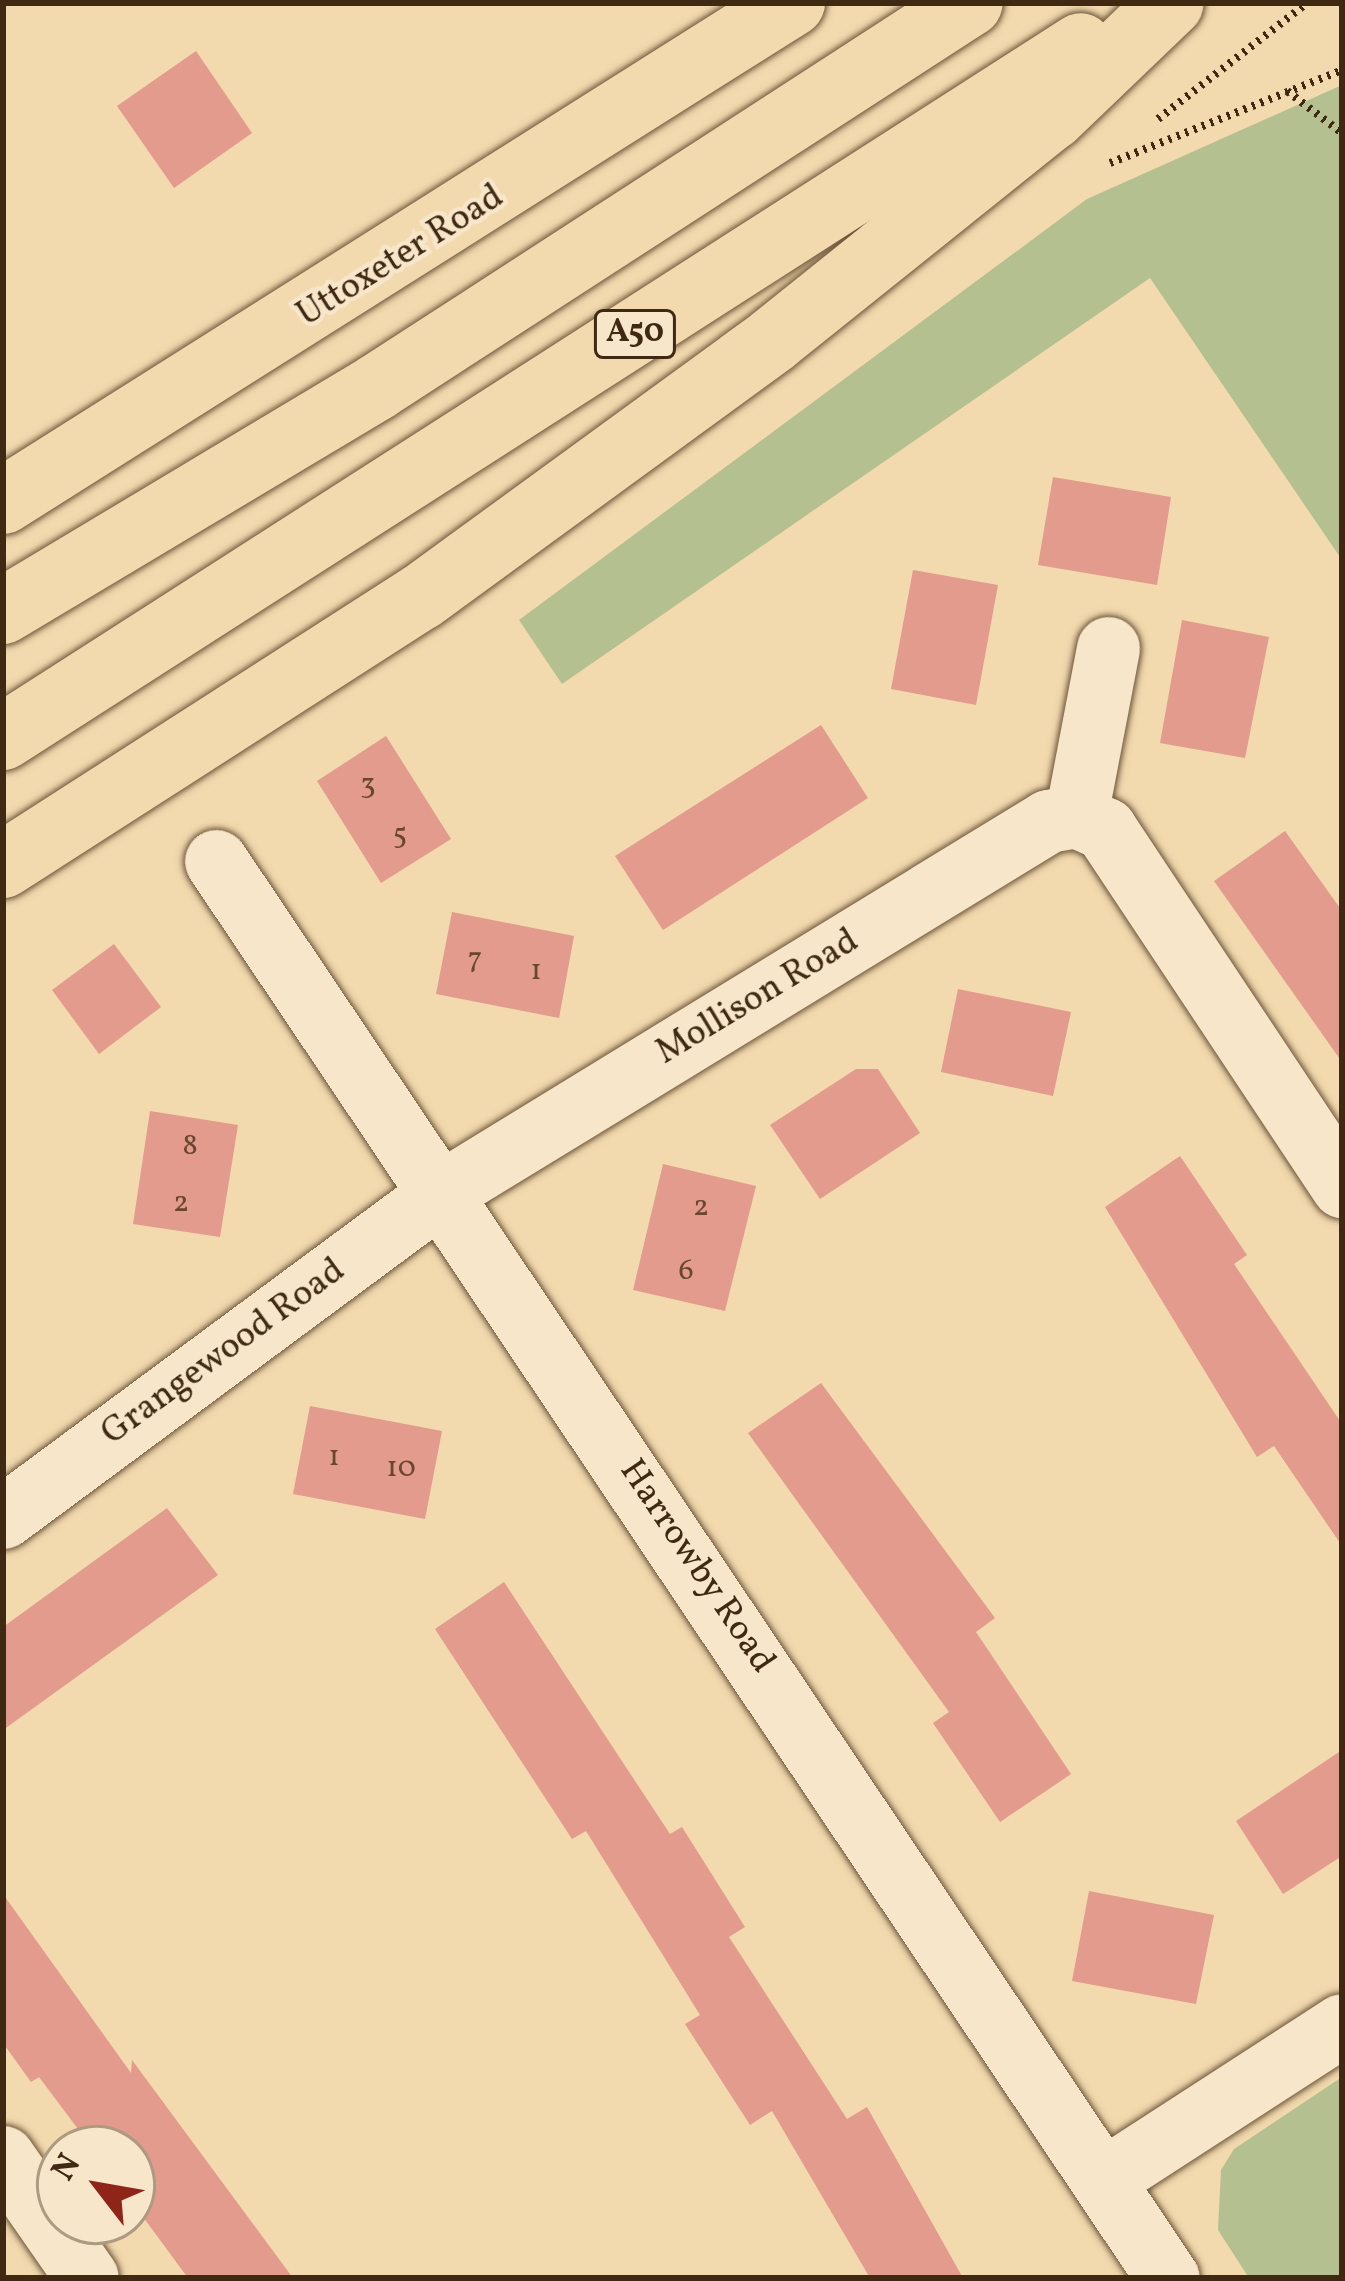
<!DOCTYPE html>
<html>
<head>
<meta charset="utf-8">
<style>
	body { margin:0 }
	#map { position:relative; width:1345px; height:2281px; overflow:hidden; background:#f2d9ae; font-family:Vollkorn,serif }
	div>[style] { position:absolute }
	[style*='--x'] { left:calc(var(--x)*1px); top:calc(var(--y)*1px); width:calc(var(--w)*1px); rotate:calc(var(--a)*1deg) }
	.green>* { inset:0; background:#b4c08f }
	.building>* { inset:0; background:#e29b8c }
	.path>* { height:8px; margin-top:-4px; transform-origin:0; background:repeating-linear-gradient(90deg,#3f2912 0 3px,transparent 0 9px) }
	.roads { filter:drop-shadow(0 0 3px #6c5539) drop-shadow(0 0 3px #6c5539) }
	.street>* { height:63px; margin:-31.5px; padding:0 31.5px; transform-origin:31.5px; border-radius:31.5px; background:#f7e6ca }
	.highway>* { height:66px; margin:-33px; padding:0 33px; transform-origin:33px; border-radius:33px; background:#f2d9ae }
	span { translate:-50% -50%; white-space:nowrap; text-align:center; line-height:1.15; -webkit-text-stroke:9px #f7e6ca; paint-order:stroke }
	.number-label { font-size:30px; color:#684630 }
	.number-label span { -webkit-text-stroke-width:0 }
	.shield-label span { padding:3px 9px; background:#f7e6ca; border:3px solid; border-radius:9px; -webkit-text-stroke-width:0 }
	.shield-label { font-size:33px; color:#3f2912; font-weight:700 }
	.street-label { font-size:36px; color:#3f2912 }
	.frame { position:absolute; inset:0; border:6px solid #3f2912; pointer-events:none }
	.north { position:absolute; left:36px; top:2125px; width:120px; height:120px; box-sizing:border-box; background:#f7e6ca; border:3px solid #ad9a80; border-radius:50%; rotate:301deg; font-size:33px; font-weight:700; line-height:48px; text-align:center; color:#3f2912 }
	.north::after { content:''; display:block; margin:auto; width:42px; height:54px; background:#8f2418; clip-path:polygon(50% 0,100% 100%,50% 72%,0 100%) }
</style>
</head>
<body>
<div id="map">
	<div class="green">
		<div style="clip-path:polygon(1342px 85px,1342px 560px,1150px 278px,562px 684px,519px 620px,1087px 199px)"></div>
		<div style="clip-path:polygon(1342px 2077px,1342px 2278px,1249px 2278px,1218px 2230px,1221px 2170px,1234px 2149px)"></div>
	</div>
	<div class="building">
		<div style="clip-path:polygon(196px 51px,252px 133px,174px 188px,117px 106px)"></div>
		<div style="clip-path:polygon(1053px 477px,1171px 497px,1157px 585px,1038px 565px)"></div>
		<div style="clip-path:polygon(913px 570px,998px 585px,976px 705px,891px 689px)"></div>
		<div style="clip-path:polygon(1182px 620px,1269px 637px,1245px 758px,1160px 743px)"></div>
		<div style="clip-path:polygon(821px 725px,868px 798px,663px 930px,615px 856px)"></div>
		<div style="clip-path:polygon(386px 736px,451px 839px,381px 883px,317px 781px)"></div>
		<div style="clip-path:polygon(1285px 831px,1342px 911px,1342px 1062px,1214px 881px)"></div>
		<div style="clip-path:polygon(452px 912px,574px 936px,559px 1018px,436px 994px)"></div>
		<div style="clip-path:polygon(114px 944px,161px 1007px,99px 1054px,52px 990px)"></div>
		<div style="clip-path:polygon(958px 989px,1071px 1012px,1053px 1096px,941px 1072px)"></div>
		<div style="clip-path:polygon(856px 1069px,878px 1069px,920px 1133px,820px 1199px,770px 1125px)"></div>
		<div style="clip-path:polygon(150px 1111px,238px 1125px,220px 1237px,133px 1224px)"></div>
		<div style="clip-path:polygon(1180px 1156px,1247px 1255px,1234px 1264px,1342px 1424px,1342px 1546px,1274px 1446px,1257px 1457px,1105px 1207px)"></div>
		<div style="clip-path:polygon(663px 1164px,756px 1186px,725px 1311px,633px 1290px)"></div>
		<div style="clip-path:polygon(821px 1383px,995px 1618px,976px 1632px,1071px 1774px,1000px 1822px,933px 1723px,949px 1712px,748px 1433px)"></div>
		<div style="clip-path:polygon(310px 1406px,442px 1431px,425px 1519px,293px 1494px)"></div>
		<div style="clip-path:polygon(167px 1508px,218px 1575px,3px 1730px,3px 1627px)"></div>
		<div style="clip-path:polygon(504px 1582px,670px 1834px,682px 1827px,745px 1927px,729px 1937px,847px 2119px,867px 2107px,963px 2278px,870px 2278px,772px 2111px,750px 2125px,685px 2024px,700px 2015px,586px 1831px,572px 1839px,435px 1629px)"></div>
		<div style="clip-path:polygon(1342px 1750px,1342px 1856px,1283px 1894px,1236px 1821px)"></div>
		<div style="clip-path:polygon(1089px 1891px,1214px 1915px,1196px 2004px,1072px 1981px)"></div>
		<div style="clip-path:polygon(3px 1894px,131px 2073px,132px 2060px,293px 2278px,188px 2278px,132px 2202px,132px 2149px,93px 2149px,39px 2077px,31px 2082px,3px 2043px)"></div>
	</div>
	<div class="path">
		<div style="--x:1287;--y:91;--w:69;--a:37.4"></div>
		<div style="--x:1158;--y:119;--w:189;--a:-37.9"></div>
		<div style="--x:1110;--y:163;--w:250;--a:-21.8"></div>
	</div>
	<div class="roads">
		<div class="street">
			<div style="--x:1076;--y:816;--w:171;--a:-79.2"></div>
			<div style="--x:216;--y:861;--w:1707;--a:56.11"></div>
			<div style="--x:3;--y:1517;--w:550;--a:-36.49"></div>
			<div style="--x:445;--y:1190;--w:707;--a:-31.46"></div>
			<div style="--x:1048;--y:821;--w:28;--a:-10"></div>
			<div style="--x:1076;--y:816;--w:32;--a:24"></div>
			<div style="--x:1105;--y:829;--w:429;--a:56.4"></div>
			<div style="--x:3;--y:2157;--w:147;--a:55.2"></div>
			<div style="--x:1104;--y:2179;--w:283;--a:-32.9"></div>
		</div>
		<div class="highway">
			<div style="--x:3;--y:501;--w:933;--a:-32.26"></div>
			<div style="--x:3;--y:611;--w:436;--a:-30.9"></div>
			<div style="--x:377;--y:387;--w:706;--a:-32.93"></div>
			<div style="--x:3;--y:737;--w:1280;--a:-32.66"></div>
			<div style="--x:3;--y:865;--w:497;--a:-32.7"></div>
			<div style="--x:421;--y:597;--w:436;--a:-36.1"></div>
			<div style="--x:773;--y:340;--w:359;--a:-38.7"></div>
			<div style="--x:1053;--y:116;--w:163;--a:-43.8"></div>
		</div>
	</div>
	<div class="number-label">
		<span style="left:368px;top:785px">3</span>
		<span style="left:400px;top:835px">5</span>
		<span style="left:475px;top:959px">7</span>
		<span style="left:536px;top:971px">1</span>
		<span style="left:190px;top:1146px">8</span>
		<span style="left:181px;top:1203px">2</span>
		<span style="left:701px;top:1207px">2</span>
		<span style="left:686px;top:1271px">6</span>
		<span style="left:334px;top:1457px">1</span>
		<span style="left:401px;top:1468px">10</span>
	</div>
	<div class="shield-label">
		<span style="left:635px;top:334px">A50</span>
	</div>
	<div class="street-label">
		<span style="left:401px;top:257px;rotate:-32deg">Uttoxeter Road</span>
		<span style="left:758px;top:998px;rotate:-31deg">Mollison Road</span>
		<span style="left:224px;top:1353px;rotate:-36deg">Grangewood Road</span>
		<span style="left:696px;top:1567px;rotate:56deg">Harrowby Road</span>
	</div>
	<div class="frame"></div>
	<div class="north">N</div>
</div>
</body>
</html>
